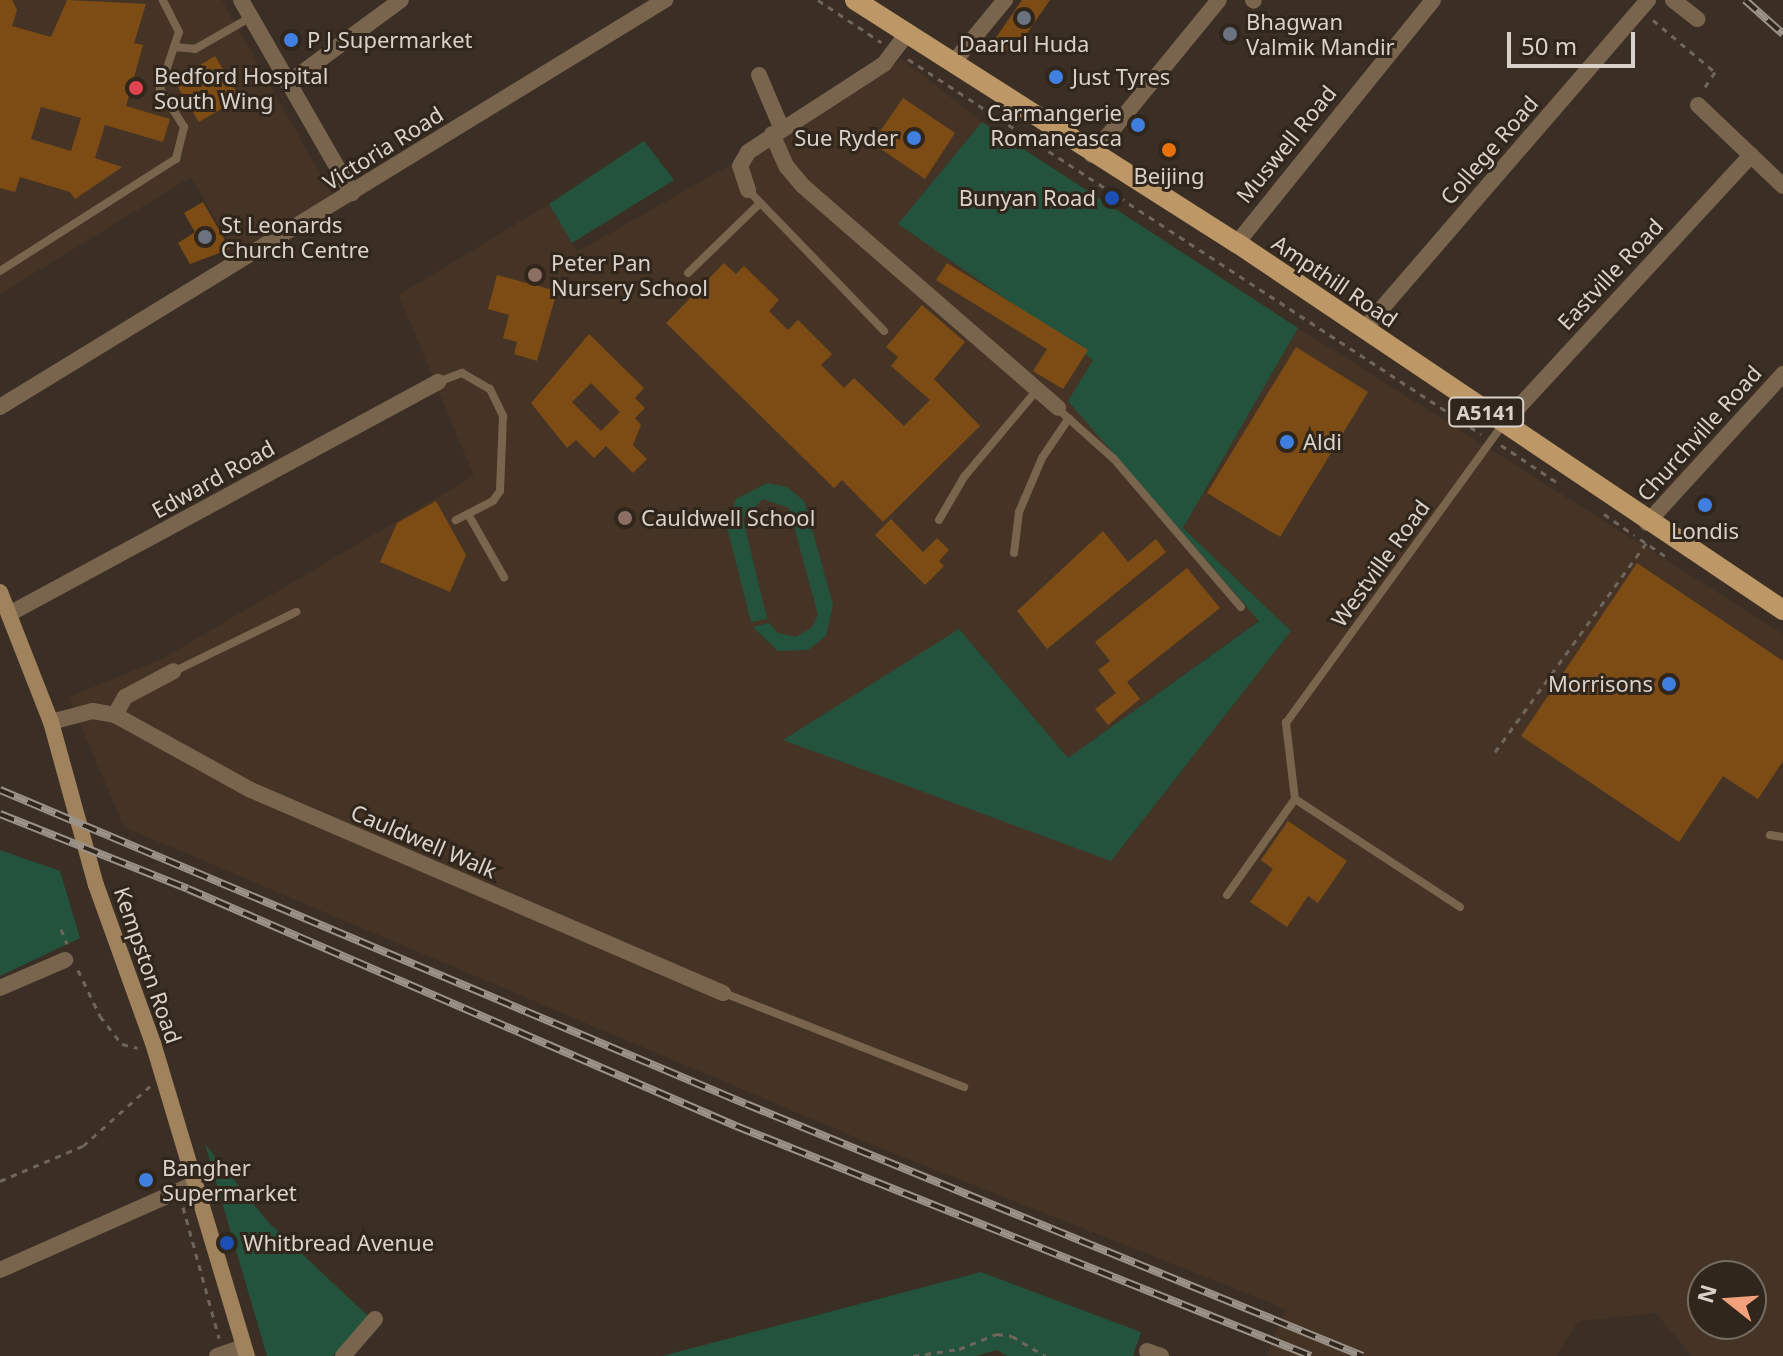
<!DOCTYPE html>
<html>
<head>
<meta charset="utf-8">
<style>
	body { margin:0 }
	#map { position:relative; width:1783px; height:1356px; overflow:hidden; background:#3b2f25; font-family:"Noto Sans",sans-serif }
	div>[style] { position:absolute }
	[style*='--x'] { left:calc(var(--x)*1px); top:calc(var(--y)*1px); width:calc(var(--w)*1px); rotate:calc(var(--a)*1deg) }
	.built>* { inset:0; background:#453425 }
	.green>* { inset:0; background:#23533d }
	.building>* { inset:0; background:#7d4c14 }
	.path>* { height:3px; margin-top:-1.5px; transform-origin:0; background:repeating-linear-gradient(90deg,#6f655c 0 6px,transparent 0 12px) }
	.lane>* { height:8px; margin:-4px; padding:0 4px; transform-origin:4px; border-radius:4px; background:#79654e }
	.street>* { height:16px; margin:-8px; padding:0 8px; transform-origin:8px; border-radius:8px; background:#79654e }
	.secondary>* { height:16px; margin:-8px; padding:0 8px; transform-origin:8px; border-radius:8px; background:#a0825c }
	.primary>* { height:20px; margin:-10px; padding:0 10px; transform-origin:10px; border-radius:10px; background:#be9766 }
	.rail>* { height:8px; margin-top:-4px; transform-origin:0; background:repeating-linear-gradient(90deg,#31261b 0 15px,#9b9289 0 30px); box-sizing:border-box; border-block:2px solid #9b9289 }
	.dots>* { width:22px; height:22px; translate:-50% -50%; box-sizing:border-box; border:4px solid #31261b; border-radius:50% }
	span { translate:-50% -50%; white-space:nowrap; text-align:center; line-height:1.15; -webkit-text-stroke:6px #31261b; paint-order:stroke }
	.shield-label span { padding:2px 6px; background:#31261b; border:2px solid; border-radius:6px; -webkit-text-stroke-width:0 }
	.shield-label { font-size:20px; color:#d9d2cb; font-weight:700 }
	.poi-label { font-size:22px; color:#d9d2cb }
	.left { translate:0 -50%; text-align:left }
	.right { translate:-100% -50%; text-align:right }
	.street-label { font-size:22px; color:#d9d2cb }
	.north { position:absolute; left:1687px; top:1260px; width:80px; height:80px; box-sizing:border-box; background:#31261b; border:2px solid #746b61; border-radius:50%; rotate:287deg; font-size:22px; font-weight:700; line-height:32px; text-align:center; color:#d9d2cb }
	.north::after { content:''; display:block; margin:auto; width:28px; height:36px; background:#f1a17c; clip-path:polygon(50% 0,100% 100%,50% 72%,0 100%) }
	.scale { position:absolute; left:1507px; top:32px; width:128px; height:36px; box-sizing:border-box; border:4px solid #d9d2cb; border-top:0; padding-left:10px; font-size:24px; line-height:28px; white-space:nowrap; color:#d9d2cb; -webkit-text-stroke:6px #31261b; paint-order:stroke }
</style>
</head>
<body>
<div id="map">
	<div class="built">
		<div style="clip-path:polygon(0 0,222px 0,332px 195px,235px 253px,191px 177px,0 294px)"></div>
		<div style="clip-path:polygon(evenodd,902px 59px,982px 122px,898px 224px,1094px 361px,1069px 401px,1259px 620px,1068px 758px,959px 629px,1111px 861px,1291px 631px,1183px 528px,1298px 328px,1783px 634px,1783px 1356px,1692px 1356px,1656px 1313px,1578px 1321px,1556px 1356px,1271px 1356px,1267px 1354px,1286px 1309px,876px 1146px,124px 827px,69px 697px,162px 659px,474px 476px,399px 295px,549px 204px,577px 252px,811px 119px,902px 59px,1703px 1276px,1751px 1276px,1751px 1324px,1703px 1324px,1703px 1276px)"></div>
	</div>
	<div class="green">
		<div style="clip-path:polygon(982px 122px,1298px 328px,1183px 528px,1291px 631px,1111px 861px,783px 740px,959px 629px,1068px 758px,1259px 621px,1068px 401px,1093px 360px,898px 224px)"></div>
		<div style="clip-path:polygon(644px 141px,674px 180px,572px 243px,549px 204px)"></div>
		<div style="clip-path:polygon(767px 483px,787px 487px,804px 501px,833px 604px,826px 636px,808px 650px,778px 651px,753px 627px,769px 623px,778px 633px,796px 637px,811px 628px,818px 615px,789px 508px,763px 499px,743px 519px,767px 619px,751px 622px,727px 527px,736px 499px)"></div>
		<div style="clip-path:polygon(0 850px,60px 871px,80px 938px,0 976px)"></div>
		<div style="clip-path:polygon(205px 1144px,268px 1222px,368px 1316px,333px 1356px,267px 1356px)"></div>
		<div style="clip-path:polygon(981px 1272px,1141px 1332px,1133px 1356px,1007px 1356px,997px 1350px,975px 1356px,662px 1356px)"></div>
	</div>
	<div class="building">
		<div style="clip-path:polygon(evenodd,0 0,12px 0,17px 10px,12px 26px,51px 37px,67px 0,146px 4px,134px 43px,143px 45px,126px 106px,170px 119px,163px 142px,105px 125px,95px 158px,122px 167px,75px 199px,70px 192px,20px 177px,15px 192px,0 188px,0 0,41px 107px,81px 118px,71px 151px,31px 139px,41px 107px)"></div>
		<div style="clip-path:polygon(1022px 0,1050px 0,1012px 55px,995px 39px)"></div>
		<div style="clip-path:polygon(215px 56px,240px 98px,199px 122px,174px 81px)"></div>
		<div style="clip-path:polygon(903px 98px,955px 133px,925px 179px,872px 143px)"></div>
		<div style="clip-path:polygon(203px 202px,230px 249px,190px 264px,178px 243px,195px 232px,184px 213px)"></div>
		<div style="clip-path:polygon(724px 263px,736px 274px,744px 266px,779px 300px,769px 311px,788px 330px,798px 320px,832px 354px,821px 365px,844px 388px,854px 378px,904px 426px,930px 400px,891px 366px,898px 357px,886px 347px,922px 305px,965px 342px,934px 379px,980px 426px,883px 522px,842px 480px,834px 488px,666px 323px)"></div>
		<div style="clip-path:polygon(947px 263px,1088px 350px,1063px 389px,1033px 371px,1047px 349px,936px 280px)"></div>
		<div style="clip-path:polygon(497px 275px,557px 291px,537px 361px,514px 354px,517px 342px,503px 338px,509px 315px,488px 309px)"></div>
		<div style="clip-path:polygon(evenodd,589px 334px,644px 388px,635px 398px,645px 408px,635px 418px,641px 425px,633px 445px,647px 459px,633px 473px,606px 446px,594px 458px,576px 440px,567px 448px,531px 403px,589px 334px,591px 383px,620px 412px,601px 431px,572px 402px,591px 383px)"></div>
		<div style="clip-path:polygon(1296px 347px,1368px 392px,1280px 537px,1207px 493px)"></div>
		<div style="clip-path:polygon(436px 501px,466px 555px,450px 592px,380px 562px,397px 523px)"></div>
		<div style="clip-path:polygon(891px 519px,923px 552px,937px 538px,949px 550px,939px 561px,944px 566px,925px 585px,875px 535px)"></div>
		<div style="clip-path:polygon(1103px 531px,1128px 562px,1156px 539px,1166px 552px,1047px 649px,1017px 611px)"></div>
		<div style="clip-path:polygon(1637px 563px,1783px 661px,1783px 761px,1758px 799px,1723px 776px,1679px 842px,1521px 736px)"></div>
		<div style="clip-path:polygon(1187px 568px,1220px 608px,1127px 682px,1140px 699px,1108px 725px,1095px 709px,1116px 693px,1098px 670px,1110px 661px,1095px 642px)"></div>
		<div style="clip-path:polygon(1288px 821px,1347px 861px,1318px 903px,1308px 896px,1287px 927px,1250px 902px,1273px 869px,1261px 860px)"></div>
	</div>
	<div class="path">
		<div style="--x:818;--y:0;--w:76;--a:33.7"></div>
		<div style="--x:1653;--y:20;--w:81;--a:40"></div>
		<div style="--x:1715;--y:72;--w:23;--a:124"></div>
		<div style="--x:908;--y:59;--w:685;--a:33.2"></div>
		<div style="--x:1501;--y:445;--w:72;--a:33.7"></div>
		<div style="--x:1604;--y:514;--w:37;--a:35"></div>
		<div style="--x:1640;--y:539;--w:32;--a:34"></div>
		<div style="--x:1495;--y:752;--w:259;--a:-54.1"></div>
		<div style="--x:61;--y:929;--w:16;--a:68"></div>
		<div style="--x:78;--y:970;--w:51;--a:64.4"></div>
		<div style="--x:100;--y:1016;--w:36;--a:52"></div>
		<div style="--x:122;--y:1044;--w:16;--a:14"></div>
		<div style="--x:0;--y:1181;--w:90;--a:-22.9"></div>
		<div style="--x:83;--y:1146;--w:90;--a:-41.8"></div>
		<div style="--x:183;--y:1207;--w:136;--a:74.6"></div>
		<div style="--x:913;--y:1356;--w:47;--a:-8.7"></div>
		<div style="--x:959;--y:1349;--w:41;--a:-21.5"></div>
		<div style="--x:997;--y:1334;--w:15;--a:8"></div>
		<div style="--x:1012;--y:1336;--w:39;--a:31"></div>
	</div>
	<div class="lane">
		<div style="--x:174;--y:47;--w:21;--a:5"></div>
		<div style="--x:195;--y:49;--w:64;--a:-29.7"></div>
		<div style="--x:748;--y:190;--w:196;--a:46"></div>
		<div style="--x:0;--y:271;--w:209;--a:-32.5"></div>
		<div style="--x:176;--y:159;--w:33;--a:-76"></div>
		<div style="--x:184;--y:127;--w:45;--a:-122.3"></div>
		<div style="--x:160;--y:89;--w:60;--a:-71.6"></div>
		<div style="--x:179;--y:32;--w:36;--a:-117"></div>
		<div style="--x:688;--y:273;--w:100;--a:-44.2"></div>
		<div style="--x:438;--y:382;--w:26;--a:-21"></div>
		<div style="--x:462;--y:373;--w:32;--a:30"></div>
		<div style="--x:490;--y:389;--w:30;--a:64"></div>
		<div style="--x:503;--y:416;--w:75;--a:92.3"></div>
		<div style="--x:500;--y:491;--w:12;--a:125"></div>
		<div style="--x:493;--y:501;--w:42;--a:152.8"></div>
		<div style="--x:1058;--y:409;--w:75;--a:41.8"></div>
		<div style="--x:1114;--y:459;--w:195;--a:49.4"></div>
		<div style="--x:468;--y:514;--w:73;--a:60.3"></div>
		<div style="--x:939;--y:520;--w:50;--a:-59.8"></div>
		<div style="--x:964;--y:477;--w:114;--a:-50"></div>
		<div style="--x:1014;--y:553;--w:41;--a:-83"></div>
		<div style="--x:1019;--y:512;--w:59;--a:-66.9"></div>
		<div style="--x:1042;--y:458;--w:48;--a:-56"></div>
		<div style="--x:175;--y:671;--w:135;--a:-26"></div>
		<div style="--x:1770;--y:835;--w:13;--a:9"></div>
		<div style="--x:1227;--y:895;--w:118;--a:-54.7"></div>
		<div style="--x:1460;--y:907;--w:197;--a:-146.8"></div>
		<div style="--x:1295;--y:799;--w:77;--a:-96.8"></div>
		<div style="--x:1286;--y:723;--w:369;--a:-54"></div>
		<div style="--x:724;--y:993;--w:258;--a:21.4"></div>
	</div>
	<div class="street">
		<div style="--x:241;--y:0;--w:223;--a:60.1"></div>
		<div style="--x:1253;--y:0;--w:1;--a:45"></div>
		<div style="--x:1673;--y:0;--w:31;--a:38"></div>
		<div style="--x:953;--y:63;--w:82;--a:-50.5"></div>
		<div style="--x:759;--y:75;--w:56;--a:67.1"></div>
		<div style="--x:288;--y:83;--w:140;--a:-36.3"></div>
		<div style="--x:1698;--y:105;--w:117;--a:43.6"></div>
		<div style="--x:772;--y:134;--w:36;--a:66"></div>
		<div style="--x:787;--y:167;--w:25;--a:50"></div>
		<div style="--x:803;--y:186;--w:338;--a:41"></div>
		<div style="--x:1092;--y:155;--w:200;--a:-50.7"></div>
		<div style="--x:748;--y:190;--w:25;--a:-108"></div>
		<div style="--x:740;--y:166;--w:16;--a:-60"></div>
		<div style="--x:748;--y:152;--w:162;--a:-32.9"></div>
		<div style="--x:884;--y:64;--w:38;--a:-53"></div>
		<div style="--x:1237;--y:243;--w:312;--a:-51.1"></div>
		<div style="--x:1364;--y:329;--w:435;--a:-49.2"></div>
		<div style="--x:0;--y:407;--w:780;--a:-31.47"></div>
		<div style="--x:1503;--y:424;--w:366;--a:-47.3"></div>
		<div style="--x:1647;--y:523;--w:202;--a:-47.6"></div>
		<div style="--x:9;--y:614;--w:488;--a:-28.4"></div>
		<div style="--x:115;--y:715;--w:21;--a:-61"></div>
		<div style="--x:125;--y:697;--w:55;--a:-28"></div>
		<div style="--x:51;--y:722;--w:43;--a:-14.7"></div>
		<div style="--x:93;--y:711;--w:22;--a:10"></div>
		<div style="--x:115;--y:715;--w:155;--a:28.9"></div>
		<div style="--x:251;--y:790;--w:514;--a:23.27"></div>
		<div style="--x:0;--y:988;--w:71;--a:-23.3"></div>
		<div style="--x:0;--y:1270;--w:210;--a:-23.9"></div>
		<div style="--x:1147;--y:1351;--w:15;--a:20"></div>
		<div style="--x:217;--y:1356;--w:28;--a:-19"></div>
		<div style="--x:343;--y:1356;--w:49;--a:-49.1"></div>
	</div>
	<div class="secondary">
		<div style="--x:0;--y:592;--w:140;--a:68.6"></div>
		<div style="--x:51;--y:722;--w:169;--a:74.6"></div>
		<div style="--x:96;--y:885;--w:168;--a:70.2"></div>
		<div style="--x:153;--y:1043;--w:327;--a:73.3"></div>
	</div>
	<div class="primary">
		<div style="--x:855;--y:0;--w:453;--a:32.5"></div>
		<div style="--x:1237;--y:243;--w:658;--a:33.91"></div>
	</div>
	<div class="rail">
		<div style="--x:1745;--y:0;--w:51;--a:41.8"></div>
		<div style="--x:0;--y:790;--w:809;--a:22.83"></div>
		<div style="--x:746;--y:1104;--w:666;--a:22.22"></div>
		<div style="--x:0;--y:814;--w:202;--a:21.7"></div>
		<div style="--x:188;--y:889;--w:597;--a:23.39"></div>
		<div style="--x:736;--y:1126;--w:619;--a:21.8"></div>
	</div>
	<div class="dots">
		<div style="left:1024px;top:18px;background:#6b7280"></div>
		<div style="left:1230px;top:34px;background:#6b7280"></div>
		<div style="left:291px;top:40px;background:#3f7fe0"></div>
		<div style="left:1056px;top:77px;background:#3f7fe0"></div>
		<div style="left:136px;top:88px;background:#e0444e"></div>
		<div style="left:1138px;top:125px;background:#3f7fe0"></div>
		<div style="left:914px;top:138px;background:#3f7fe0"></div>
		<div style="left:1169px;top:150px;background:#e8710a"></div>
		<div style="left:1112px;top:198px;background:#1a4fb4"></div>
		<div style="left:205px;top:237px;background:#6b7280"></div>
		<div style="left:535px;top:275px;background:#8d6e63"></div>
		<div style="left:1287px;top:442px;background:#3f7fe0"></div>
		<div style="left:1705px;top:505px;background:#3f7fe0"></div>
		<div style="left:625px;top:518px;background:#8d6e63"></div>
		<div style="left:1669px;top:684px;background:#3f7fe0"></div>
		<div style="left:146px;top:1180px;background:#3f7fe0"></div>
		<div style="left:227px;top:1243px;background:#1a4fb4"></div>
	</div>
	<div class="shield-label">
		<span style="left:1486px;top:412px">A5141</span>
	</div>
	<div class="poi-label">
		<span class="left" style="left:1246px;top:34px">Bhagwan<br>Valmik Mandir</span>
		<span class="left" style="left:307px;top:40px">P J Supermarket</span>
		<span style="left:1024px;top:44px">Daarul Huda</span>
		<span class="left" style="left:154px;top:88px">Bedford Hospital<br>South Wing</span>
		<span class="left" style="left:1072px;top:77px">Just Tyres</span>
		<span class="right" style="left:1122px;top:125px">Carmangerie<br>Romaneasca</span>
		<span class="right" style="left:898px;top:138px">Sue Ryder</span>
		<span style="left:1169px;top:176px">Beijing</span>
		<span class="right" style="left:1096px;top:198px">Bunyan Road</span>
		<span class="left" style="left:221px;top:237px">St Leonards<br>Church Centre</span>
		<span class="left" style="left:551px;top:275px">Peter Pan<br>Nursery School</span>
		<span class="left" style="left:1303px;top:442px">Aldi</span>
		<span class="left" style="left:641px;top:518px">Cauldwell School</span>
		<span style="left:1705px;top:531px">Londis</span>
		<span class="right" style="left:1653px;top:684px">Morrisons</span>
		<span class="left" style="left:162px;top:1180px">Bangher<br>Supermarket</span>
		<span class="left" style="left:243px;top:1243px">Whitbread Avenue</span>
	</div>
	<div class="street-label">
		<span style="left:1286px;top:144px;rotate:-51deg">Muswell Road</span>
		<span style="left:383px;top:148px;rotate:-32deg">Victoria Road</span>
		<span style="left:1489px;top:150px;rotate:-49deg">College Road</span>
		<span style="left:1610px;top:274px;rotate:-47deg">Eastville Road</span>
		<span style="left:1335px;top:281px;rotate:34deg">Ampthill Road</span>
		<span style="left:1699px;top:433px;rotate:-48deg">Churchville Road</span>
		<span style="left:213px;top:479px;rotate:-29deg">Edward Road</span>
		<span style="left:1380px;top:563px;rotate:-54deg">Westville Road</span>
		<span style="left:424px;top:841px;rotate:23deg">Cauldwell Walk</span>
		<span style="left:148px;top:965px;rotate:71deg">Kempston Road</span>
	</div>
	<div class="north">N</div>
	<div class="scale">50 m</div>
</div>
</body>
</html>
